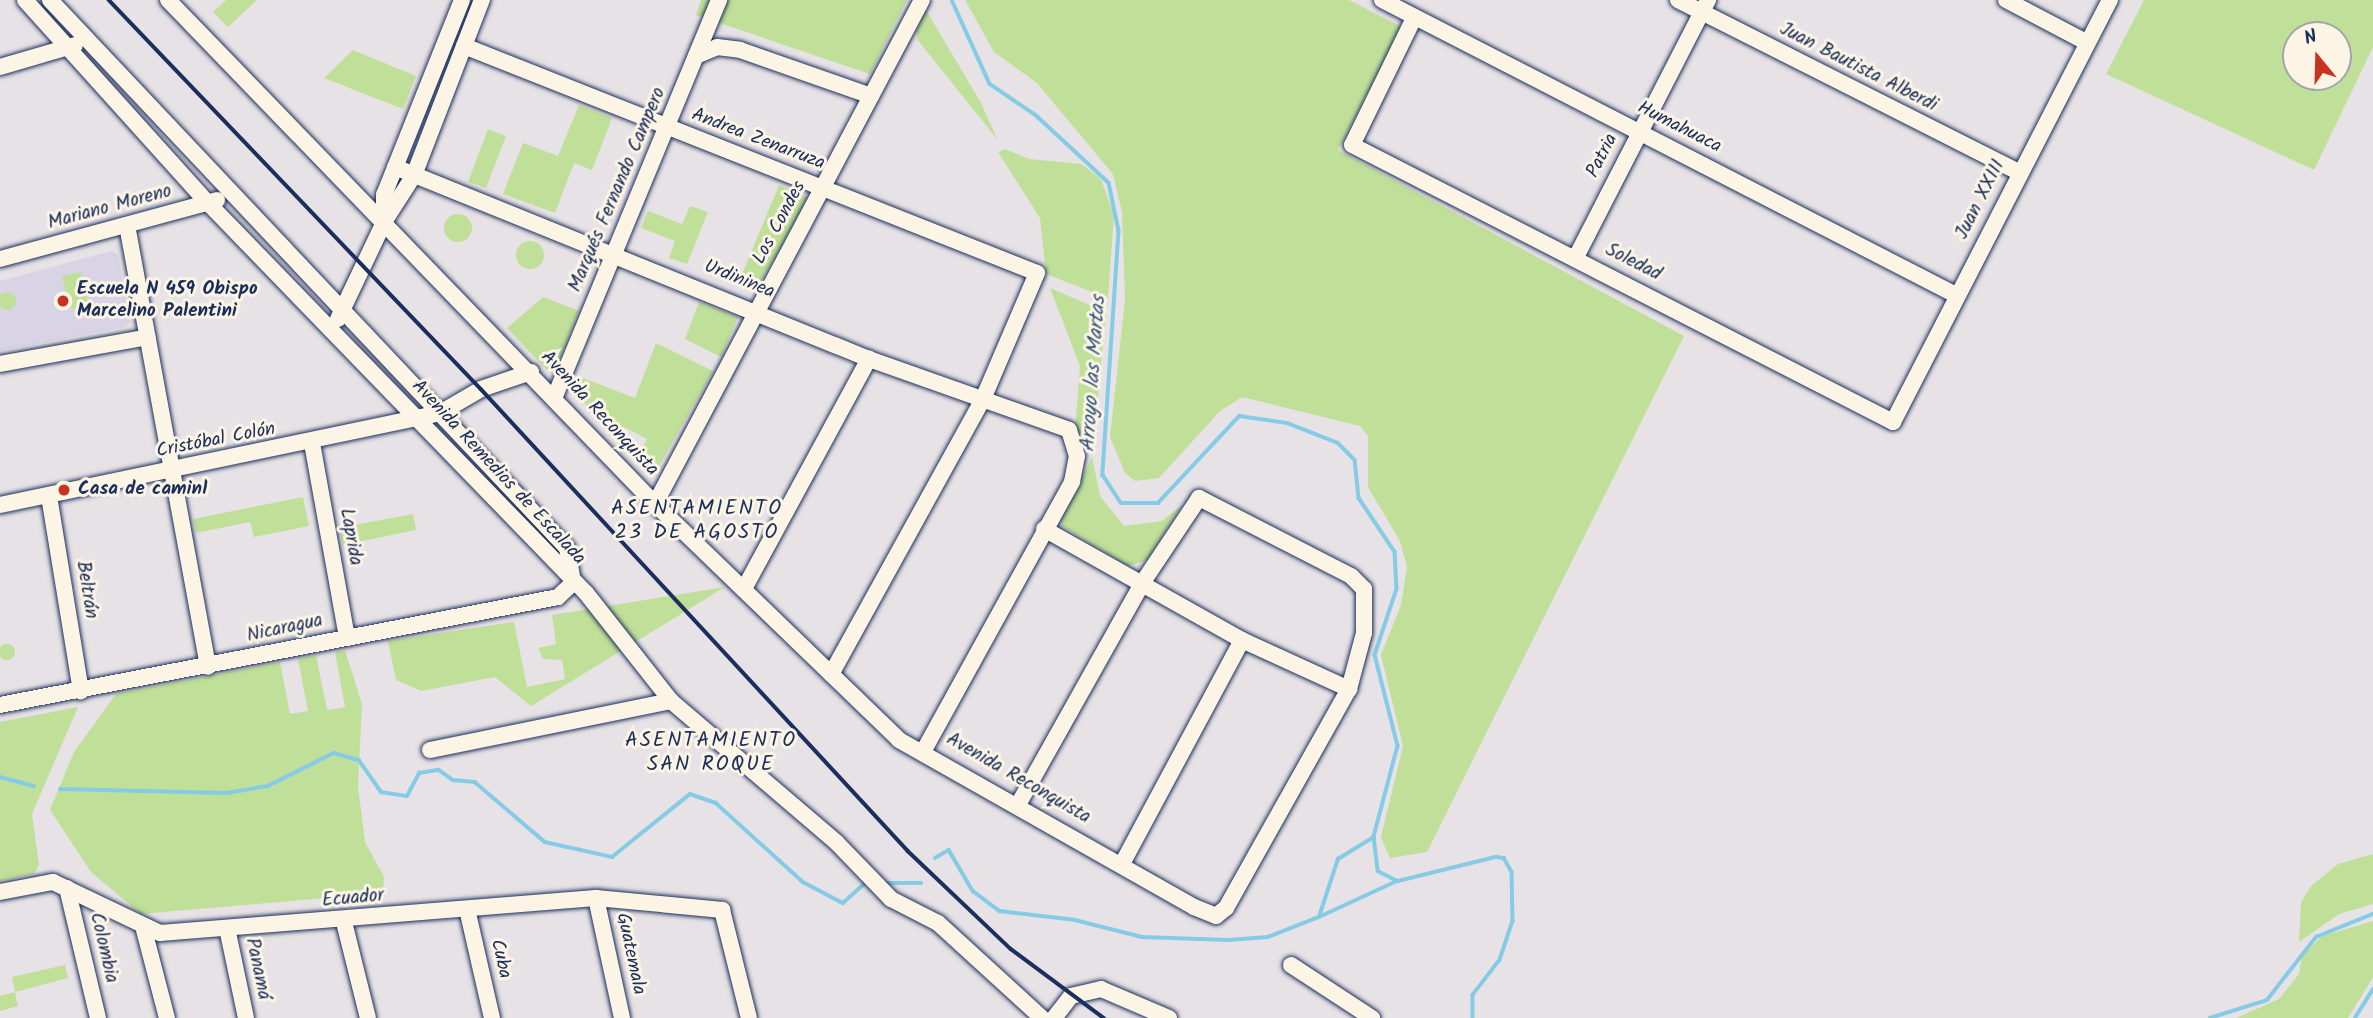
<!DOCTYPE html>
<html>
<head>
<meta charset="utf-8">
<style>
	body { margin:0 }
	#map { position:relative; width:2373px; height:1018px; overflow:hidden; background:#e7e2e5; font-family:Kalam,sans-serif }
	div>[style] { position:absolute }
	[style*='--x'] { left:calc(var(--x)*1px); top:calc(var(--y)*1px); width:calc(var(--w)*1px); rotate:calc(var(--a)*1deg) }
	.built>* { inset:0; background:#d8d4e5 }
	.green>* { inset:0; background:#c0df98 }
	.round { border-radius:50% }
	.stream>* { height:3.5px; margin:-1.75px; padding:0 1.75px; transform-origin:1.75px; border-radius:1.75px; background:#85cbe6 }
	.roads { filter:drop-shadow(0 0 2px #1b2f5e) drop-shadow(0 0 2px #1b2f5e) }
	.minor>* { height:16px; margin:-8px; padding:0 8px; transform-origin:8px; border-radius:8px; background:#fcf5e5 }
	.rail>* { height:3.5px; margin:-1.75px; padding:0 1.75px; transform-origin:1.75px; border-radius:1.75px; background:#1b2f5e }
	.dots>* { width:19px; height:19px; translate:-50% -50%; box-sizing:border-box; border:4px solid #fcf5e5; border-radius:50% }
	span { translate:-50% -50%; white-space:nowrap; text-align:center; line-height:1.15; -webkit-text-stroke:6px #fcf5e5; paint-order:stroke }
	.street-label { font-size:19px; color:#1b2f5e }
	.poi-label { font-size:19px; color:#1b2f5e; font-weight:700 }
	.left { translate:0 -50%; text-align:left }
	.water-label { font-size:21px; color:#365680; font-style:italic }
	.neighbourhood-label { font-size:21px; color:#1b2f5e; letter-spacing:2px }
	.north { position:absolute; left:2282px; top:21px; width:70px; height:70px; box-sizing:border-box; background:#fcf5e5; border:2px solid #a2a6af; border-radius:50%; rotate:341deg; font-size:19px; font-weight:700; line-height:28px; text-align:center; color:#1b2f5e }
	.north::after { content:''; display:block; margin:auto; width:24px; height:32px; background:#c8321e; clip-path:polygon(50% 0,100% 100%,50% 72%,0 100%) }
</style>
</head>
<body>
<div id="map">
	<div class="built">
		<div style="clip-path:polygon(112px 251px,118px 255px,130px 322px,125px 327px,0 351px,0 281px)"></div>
	</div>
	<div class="green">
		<div style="clip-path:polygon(226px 0,257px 0,228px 27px,213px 12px)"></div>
		<div style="clip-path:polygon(701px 0,907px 0,870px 74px,696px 15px)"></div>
		<div style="clip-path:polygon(965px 0,1349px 0,1402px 27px,1338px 150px,1684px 336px,1427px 852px,1390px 858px,1381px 837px,1403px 746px,1381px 655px,1401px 605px,1407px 567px,1400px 541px,1368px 487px,1368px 436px,1360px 426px,1242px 397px,1220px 411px,1159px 478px,1135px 481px,1125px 473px,1110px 437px,1125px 300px,1122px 212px,1113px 174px,1037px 83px,994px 52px)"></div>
		<div style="clip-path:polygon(evenodd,2144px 0,2373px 0,2373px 47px,2314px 170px,2106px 74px,2144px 0,2296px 35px,2338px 35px,2338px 77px,2296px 77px,2296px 35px)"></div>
		<div style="clip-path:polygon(926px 10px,981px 103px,997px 139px,917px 39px,916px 21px)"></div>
		<div style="clip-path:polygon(353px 50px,416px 76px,403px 109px,324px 78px)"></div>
		<div style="clip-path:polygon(579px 105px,612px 118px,592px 170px,574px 163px,555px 213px,503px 194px,523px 143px,558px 156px)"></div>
		<div style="clip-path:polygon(488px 129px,506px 136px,486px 188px,468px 182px)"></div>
		<div style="clip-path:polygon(1005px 149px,1029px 159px,1081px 164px,1101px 179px,1114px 215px,1108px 298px,1046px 274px,1040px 218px,998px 152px)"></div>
		<div style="clip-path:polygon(779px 185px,807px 197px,809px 204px,754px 291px,738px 284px)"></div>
		<div style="clip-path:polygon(690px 206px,708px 212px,687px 264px,669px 258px,675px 241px,641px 228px,648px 211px,682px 224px)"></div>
		<div class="round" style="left:444px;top:214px;width:28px;height:28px"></div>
		<div class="round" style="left:516px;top:241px;width:28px;height:28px"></div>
		<div style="clip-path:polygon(81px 272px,88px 305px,69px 309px,62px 276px)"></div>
		<div style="clip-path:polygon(1050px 288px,1106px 312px,1094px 444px,1075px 431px,1080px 366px)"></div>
		<div class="round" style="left:-2px;top:292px;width:18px;height:18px"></div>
		<div style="clip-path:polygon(543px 297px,579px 311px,556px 369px,547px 370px,507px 328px)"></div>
		<div style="clip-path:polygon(699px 302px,738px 317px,721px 357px,685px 339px)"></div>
		<div style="clip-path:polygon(656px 343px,713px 371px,655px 473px,647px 474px,635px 460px,647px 439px,624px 427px,618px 442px,577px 394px,583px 378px,635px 398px)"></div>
		<div style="clip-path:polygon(1092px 457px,1100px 496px,1124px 526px,1162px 521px,1182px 505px,1147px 560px,1128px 566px,1062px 526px,1060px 519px)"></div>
		<div style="clip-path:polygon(303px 497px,309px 526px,254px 537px,250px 522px,196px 533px,193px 519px)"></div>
		<div style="clip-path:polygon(413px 514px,416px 530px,343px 545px,339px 528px)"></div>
		<div style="clip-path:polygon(725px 587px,531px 706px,495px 677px,421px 691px,396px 680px,388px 641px,514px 622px,527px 687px,565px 679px,562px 660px,543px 659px,538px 648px,556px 644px,552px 615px)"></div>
		<div class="round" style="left:-1px;top:644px;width:16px;height:16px"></div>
		<div style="clip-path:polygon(345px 650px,362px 704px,358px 787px,365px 842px,384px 877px,383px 893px,141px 914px,91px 872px,50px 810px,74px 752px,116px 694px,280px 662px,290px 714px,308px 711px,298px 659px,316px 655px,327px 710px,345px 707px,335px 652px)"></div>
		<div style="clip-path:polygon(78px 707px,32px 814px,39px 865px,34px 874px,0 881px,0 722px)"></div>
		<div style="clip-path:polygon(2373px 854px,2373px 904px,2339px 914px,2299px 942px,2301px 903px,2310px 887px,2338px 864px)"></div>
		<div style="clip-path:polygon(2373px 921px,2373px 977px,2348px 1018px,2236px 1018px,2279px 999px,2299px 974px,2302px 956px,2322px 936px)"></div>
		<div style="clip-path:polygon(65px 965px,68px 978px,15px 992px,18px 1006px,0 1011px,0 996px,15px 992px,12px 977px)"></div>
	</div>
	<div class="stream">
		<div style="--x:952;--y:0;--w:92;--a:65.7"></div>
		<div style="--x:990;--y:84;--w:57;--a:34.2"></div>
		<div style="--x:1037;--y:116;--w:98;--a:42.9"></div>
		<div style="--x:1109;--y:183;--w:49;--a:78.2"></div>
		<div style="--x:1119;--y:231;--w:245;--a:93.8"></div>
		<div style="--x:1103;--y:475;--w:33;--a:57"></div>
		<div style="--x:1121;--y:503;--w:37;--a:0"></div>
		<div style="--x:1158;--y:503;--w:119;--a:-47"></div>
		<div style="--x:1239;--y:416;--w:49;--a:8.3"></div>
		<div style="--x:1287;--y:423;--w:55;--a:21.4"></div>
		<div style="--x:1338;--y:443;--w:24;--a:45"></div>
		<div style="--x:1355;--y:460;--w:38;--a:84"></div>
		<div style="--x:1359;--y:498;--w:65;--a:56.3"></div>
		<div style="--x:1395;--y:552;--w:37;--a:87"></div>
		<div style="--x:1397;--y:589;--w:70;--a:108.4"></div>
		<div style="--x:1375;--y:655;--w:94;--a:75.8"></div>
		<div style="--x:1398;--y:746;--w:94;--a:104.8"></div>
		<div style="--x:1374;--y:837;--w:34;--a:83"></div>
		<div style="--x:1378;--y:871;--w:22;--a:27"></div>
		<div style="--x:1398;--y:881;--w:101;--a:-13.8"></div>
		<div style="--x:1496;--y:857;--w:8;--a:7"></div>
		<div style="--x:1504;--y:858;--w:16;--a:60"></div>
		<div style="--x:1512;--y:872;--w:49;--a:88.8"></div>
		<div style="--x:1513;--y:921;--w:41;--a:108.4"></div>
		<div style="--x:1500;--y:960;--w:44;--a:127.6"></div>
		<div style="--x:1473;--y:995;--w:23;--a:90"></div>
		<div style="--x:0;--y:777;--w:35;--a:15"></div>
		<div style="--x:60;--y:789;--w:167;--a:1.4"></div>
		<div style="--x:227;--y:793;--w:42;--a:-9.7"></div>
		<div style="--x:268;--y:786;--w:74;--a:-26.6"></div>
		<div style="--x:334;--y:753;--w:26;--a:16"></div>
		<div style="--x:359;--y:760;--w:39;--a:55"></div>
		<div style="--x:381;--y:792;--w:26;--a:9"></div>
		<div style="--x:407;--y:796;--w:26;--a:-62"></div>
		<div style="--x:419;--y:773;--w:20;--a:-9"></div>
		<div style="--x:439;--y:770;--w:17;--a:36"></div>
		<div style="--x:453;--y:780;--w:22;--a:5"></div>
		<div style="--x:475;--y:782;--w:92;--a:40.6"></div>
		<div style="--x:545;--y:842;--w:69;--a:12.6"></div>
		<div style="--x:612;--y:857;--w:100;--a:-38.9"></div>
		<div style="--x:690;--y:794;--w:28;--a:19"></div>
		<div style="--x:716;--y:803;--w:118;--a:42.2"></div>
		<div style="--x:803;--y:882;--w:45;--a:27.7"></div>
		<div style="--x:843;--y:903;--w:31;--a:-42"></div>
		<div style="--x:935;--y:858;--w:16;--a:-30"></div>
		<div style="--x:949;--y:850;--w:48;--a:59.7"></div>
		<div style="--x:973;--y:891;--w:34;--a:37"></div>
		<div style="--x:1000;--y:911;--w:76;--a:6.8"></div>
		<div style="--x:1075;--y:920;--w:69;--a:14.2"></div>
		<div style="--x:1142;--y:937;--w:86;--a:2"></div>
		<div style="--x:1228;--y:940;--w:40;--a:-4.3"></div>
		<div style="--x:1268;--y:937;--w:55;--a:-21.4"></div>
		<div style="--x:1319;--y:917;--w:61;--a:-71.9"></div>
		<div style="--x:1338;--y:859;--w:42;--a:-31.4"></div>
		<div style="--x:886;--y:883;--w:35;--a:0"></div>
		<div style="--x:1319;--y:917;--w:86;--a:-24.8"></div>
		<div style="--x:2210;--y:1018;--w:60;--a:-17.5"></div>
		<div style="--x:2267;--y:1000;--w:80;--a:-52.1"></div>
		<div style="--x:2316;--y:937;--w:61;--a:-22"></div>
		<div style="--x:2355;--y:1018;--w:34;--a:-58"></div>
	</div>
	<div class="roads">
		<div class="minor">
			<div style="--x:25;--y:0;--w:275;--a:48"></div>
			<div style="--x:209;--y:204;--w:542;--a:45.9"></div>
			<div style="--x:586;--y:593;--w:137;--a:51.8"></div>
			<div style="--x:671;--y:701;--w:218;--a:40.5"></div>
			<div style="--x:837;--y:843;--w:78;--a:46"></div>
			<div style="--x:891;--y:899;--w:53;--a:27.1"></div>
			<div style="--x:938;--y:923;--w:141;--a:42.4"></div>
			<div style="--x:50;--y:0;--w:753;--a:46.67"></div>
			<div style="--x:567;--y:548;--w:36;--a:80"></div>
			<div style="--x:168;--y:0;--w:701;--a:45.98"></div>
			<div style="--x:655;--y:504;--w:339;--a:44"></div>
			<div style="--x:899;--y:740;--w:339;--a:29.5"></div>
			<div style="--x:1194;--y:907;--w:24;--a:22"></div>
			<div style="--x:1216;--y:916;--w:13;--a:-39"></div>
			<div style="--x:1226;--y:908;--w:251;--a:-60.7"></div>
			<div style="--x:1349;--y:689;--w:58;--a:-75"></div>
			<div style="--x:1364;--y:633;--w:44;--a:-90"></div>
			<div style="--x:1364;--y:589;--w:18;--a:-135"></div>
			<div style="--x:1351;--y:576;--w:171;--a:-152.8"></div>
			<div style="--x:1199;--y:498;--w:101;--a:123.7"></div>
			<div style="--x:1143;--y:582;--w:253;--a:119.3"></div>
			<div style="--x:1382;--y:0;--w:645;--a:27.2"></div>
			<div style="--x:1678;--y:0;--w:382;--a:26.8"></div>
			<div style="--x:2006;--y:0;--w:90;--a:27.7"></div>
			<div style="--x:1414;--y:18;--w:141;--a:116"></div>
			<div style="--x:1352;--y:145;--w:608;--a:27.11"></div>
			<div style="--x:1893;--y:422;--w:475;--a:-62.8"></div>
			<div style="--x:464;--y:46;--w:616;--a:21.61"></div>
			<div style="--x:1037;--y:273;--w:137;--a:113.2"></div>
			<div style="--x:983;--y:399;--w:314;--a:118.9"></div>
			<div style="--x:696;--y:56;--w:23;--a:-23"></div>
			<div style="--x:717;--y:47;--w:23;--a:7"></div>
			<div style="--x:740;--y:50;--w:139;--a:19.3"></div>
			<div style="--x:0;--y:67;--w:78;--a:-16.3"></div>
			<div style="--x:395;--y:167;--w:511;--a:22.05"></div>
			<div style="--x:869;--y:359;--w:212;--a:19.5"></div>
			<div style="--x:1069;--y:430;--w:27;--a:73"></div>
			<div style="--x:1077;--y:456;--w:26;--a:101"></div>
			<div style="--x:1072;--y:482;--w:306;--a:118.9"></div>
			<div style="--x:384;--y:222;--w:27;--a:-90"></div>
			<div style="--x:384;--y:195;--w:210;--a:-68.2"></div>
			<div style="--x:127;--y:225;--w:449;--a:79.6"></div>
			<div style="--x:1576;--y:257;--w:289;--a:-62.8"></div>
			<div style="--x:0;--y:259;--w:225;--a:-15.2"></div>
			<div style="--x:338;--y:319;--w:107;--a:-64.6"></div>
			<div style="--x:384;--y:222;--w:56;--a:-57.4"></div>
			<div style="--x:414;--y:175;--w:188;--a:-68.8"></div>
			<div style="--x:0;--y:364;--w:150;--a:-10.3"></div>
			<div style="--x:555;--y:396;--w:429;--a:-67.5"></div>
			<div style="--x:312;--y:443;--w:198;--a:79.8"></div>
			<div style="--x:49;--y:496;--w:198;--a:80.7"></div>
			<div style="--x:655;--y:504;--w:570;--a:-62.09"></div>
			<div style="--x:0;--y:505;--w:450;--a:-11.8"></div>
			<div style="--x:440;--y:413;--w:48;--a:-30.3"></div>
			<div style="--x:481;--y:389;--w:53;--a:-18.8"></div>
			<div style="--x:1044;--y:529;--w:227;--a:29.3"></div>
			<div style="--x:1242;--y:640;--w:118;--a:24.6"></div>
			<div style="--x:745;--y:587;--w:260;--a:-61.5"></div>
			<div style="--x:0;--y:705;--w:568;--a:-10.95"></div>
			<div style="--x:558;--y:597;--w:21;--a:-43"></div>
			<div style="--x:430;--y:750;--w:246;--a:-11.5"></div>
			<div style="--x:1122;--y:864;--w:254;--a:-61.8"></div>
			<div style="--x:67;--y:888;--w:134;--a:76.6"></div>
			<div style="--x:0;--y:892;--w:54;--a:-10.7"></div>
			<div style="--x:53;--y:882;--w:119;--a:25.5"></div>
			<div style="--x:160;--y:933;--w:437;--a:-4.6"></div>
			<div style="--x:596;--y:898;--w:127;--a:5.4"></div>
			<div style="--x:722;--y:910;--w:111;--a:76"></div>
			<div style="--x:596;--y:898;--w:123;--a:77.8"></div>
			<div style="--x:467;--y:909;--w:112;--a:77.1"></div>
			<div style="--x:344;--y:922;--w:99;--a:76"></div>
			<div style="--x:227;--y:928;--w:92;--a:78.1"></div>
			<div style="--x:144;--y:930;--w:91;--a:75.4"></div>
			<div style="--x:1291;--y:965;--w:97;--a:33.2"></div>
			<div style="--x:1054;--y:1018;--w:28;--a:-52"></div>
			<div style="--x:1071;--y:996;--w:31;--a:-13"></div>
			<div style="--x:1101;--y:989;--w:74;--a:23.1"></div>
		</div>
	</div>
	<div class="rail">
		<div style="--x:109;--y:0;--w:538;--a:46.28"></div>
		<div style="--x:481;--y:389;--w:629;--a:47.25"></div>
		<div style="--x:908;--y:851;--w:142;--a:43.6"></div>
		<div style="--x:1011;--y:949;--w:116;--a:36.6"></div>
	</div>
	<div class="dots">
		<div style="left:63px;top:301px;background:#c8321e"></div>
		<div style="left:64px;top:490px;background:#c8321e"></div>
	</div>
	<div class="street-label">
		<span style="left:1858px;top:68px;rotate:27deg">Juan Bautista Alberdi</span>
		<span style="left:1679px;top:128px;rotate:27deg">Humahuaca</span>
		<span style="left:758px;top:140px;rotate:21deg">Andrea Zenarruza</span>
		<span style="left:1603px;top:156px;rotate:-63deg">Patria</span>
		<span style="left:618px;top:190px;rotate:-67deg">Marqués Fernando Campero</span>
		<span style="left:1981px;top:200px;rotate:-63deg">Juan XXIII</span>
		<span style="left:110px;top:208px;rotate:-15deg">Mariano Moreno</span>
		<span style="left:780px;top:223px;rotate:-62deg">Los Condes</span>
		<span style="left:1633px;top:263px;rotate:27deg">Soledad</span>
		<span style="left:739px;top:280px;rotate:22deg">Urdininea</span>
		<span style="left:599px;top:414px;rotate:47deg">Avenida Reconquista</span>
		<span style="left:216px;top:441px;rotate:-11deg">Cristóbal Colón</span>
		<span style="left:498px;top:473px;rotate:47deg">Avenida Remedios de Escalada</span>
		<span style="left:350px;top:537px;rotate:80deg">Laprida</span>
		<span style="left:86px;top:590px;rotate:81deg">Beltrán</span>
		<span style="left:285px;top:629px;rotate:-12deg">Nicaragua</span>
		<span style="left:1018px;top:779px;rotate:30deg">Avenida Reconquista</span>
		<span style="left:353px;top:899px;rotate:-5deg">Ecuador</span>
		<span style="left:103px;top:948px;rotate:77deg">Colombia</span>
		<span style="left:630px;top:954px;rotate:78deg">Guatemala</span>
		<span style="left:500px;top:959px;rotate:77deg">Cuba</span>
		<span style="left:257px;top:969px;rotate:78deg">Panamá</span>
	</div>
	<div class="poi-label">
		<span class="left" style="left:77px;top:301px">Escuela N 459 Obispo<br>Marcelino Palentini</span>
		<span class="left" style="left:78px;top:490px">Casa de caminl</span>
	</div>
	<div class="water-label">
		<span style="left:1094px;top:374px;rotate:-86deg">Arroyo las Martas</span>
	</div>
	<div class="neighbourhood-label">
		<span style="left:697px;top:521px">ASENTAMIENTO<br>23 DE AGOSTO</span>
		<span style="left:711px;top:753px">ASENTAMIENTO<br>SAN ROQUE</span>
	</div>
	<div class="north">N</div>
</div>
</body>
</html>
